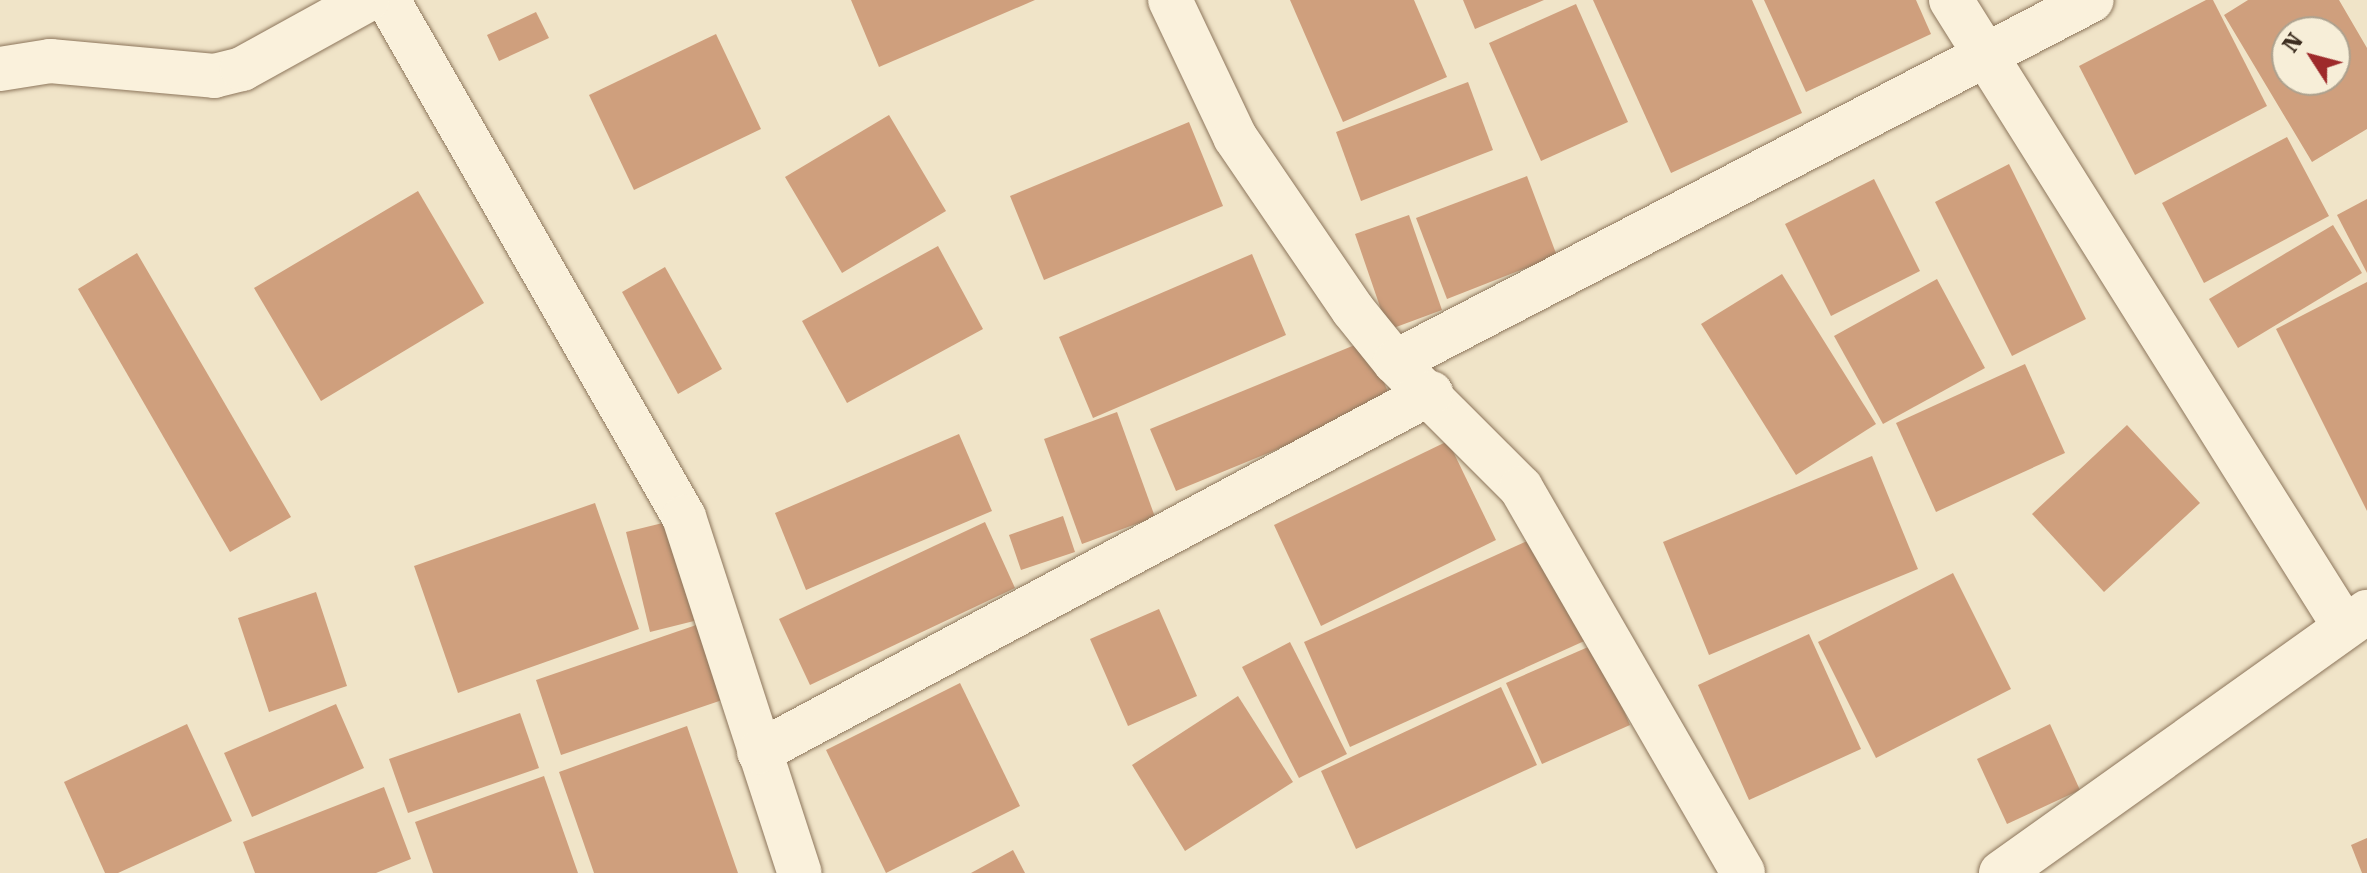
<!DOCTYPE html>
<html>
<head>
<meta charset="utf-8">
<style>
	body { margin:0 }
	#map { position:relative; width:2367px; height:873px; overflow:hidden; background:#f0e4c8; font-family:"Roboto Serif",serif }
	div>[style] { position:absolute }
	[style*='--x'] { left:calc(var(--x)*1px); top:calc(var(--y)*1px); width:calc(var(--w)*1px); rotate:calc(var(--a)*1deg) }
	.building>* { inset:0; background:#cf9f7d }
	.roads { filter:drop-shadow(0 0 2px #8d765c) drop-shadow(0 0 2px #8d765c) }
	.minor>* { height:44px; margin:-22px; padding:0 22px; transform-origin:22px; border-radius:22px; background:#faf1dc }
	span { translate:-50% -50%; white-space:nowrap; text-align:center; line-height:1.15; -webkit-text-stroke:6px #f7eed8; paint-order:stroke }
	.north { position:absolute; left:2271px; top:16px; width:80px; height:80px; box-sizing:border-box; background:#f7eed8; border:2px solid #ada18e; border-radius:50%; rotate:306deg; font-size:22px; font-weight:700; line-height:32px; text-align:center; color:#3d2e20 }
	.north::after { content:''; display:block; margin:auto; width:28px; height:36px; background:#9e2a2b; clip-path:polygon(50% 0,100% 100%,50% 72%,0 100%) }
</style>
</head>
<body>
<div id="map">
	<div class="building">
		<div style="clip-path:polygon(851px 0,1035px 0,879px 67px)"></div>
		<div style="clip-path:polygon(1290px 0,1414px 0,1447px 77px,1343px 122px)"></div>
		<div style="clip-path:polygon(1463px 0,1544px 0,1475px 29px)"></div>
		<div style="clip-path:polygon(1593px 0,1752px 0,1802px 113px,1671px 173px)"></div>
		<div style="clip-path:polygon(1764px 0,1916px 0,1931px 34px,1806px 92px)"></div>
		<div style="clip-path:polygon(2206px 0,2213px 0,2267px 106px,2135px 175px,2079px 66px)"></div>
		<div style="clip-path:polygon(evenodd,2248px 0,2339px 0,2367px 48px,2367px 129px,2312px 162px,2224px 15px,2248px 0,2287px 32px,2335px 32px,2335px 80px,2287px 80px,2287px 32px)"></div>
		<div style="clip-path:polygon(1576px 4px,1628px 122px,1541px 161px,1489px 43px)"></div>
		<div style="clip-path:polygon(536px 12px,549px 38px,499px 61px,487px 35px)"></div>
		<div style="clip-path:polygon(716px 34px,761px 129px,634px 190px,589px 95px)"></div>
		<div style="clip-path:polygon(1468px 82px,1493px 150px,1361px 201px,1336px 132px)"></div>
		<div style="clip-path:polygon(889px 115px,946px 211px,842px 273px,785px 177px)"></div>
		<div style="clip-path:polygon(1189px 122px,1223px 206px,1044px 280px,1010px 196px)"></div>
		<div style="clip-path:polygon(2287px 137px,2329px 216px,2204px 283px,2162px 203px)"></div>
		<div style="clip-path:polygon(2009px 164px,2086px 319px,2012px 356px,1935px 202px)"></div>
		<div style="clip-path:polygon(1527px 176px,1557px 256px,1447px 299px,1416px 218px)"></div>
		<div style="clip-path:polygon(1874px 179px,1920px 271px,1831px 316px,1785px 224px)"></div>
		<div style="clip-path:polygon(418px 191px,484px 303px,321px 401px,254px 288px)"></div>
		<div style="clip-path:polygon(2367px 199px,2367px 273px,2337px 215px)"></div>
		<div style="clip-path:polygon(1409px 215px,1442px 310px,1388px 330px,1355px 234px)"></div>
		<div style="clip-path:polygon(2333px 225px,2362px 273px,2238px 348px,2209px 299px)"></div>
		<div style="clip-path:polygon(938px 246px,983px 329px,847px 403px,802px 321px)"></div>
		<div style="clip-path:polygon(137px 253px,291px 517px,230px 552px,78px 289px)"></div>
		<div style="clip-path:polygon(1252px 254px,1286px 335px,1093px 418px,1059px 337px)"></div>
		<div style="clip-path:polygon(665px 267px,722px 369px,678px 394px,622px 292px)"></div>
		<div style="clip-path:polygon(1782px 274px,1876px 424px,1796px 475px,1701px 324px)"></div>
		<div style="clip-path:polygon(1937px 279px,1985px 368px,1883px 424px,1834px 336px)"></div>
		<div style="clip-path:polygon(2367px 282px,2367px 511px,2276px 329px)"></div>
		<div style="clip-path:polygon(1367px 340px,1392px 402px,1176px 491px,1150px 429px)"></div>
		<div style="clip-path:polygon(2025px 364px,2065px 453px,1936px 512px,1896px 423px)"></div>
		<div style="clip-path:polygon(1117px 412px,1155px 517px,1082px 544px,1044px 439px)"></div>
		<div style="clip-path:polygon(2127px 425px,2200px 503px,2104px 592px,2032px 514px)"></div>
		<div style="clip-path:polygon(959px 434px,992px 511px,806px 590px,775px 513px)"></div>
		<div style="clip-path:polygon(1448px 441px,1496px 540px,1321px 626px,1274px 525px)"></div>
		<div style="clip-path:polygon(1872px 456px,1918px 569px,1709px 655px,1663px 542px)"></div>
		<div style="clip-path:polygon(595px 503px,639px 629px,458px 693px,414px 566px)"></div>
		<div style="clip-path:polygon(1063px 516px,1075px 552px,1021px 570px,1009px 535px)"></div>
		<div style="clip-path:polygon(679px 519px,702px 619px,650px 632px,626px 532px)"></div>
		<div style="clip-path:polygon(985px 522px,1015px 588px,810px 685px,779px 619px)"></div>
		<div style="clip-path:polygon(1545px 533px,1591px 638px,1350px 747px,1304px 642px)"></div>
		<div style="clip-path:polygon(1953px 573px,2011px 689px,1876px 758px,1818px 642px)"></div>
		<div style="clip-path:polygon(316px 592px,347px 686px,269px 712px,238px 618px)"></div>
		<div style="clip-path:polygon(1159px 609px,1197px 696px,1128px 726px,1090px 639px)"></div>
		<div style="clip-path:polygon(705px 622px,731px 697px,561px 755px,536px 680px)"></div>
		<div style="clip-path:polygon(1809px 634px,1861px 749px,1749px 800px,1698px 685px)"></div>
		<div style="clip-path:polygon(1290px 642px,1347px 754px,1299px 778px,1242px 667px)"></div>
		<div style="clip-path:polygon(1595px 644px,1630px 725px,1542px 764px,1506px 683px)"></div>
		<div style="clip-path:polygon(960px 683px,1020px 806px,886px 873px,826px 750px)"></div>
		<div style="clip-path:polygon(1501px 687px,1537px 765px,1356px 849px,1321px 771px)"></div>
		<div style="clip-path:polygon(1238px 696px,1293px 782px,1185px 851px,1132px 765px)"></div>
		<div style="clip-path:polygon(336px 704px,364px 768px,252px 817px,224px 753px)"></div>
		<div style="clip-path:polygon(520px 713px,539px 768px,408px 813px,389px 759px)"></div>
		<div style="clip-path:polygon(187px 724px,232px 821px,118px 873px,105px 873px,64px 782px)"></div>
		<div style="clip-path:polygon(2050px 724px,2080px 790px,2007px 824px,1977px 759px)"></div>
		<div style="clip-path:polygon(687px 726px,738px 873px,594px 873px,559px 772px)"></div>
		<div style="clip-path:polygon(544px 776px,578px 873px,433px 873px,415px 822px)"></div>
		<div style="clip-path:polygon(384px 787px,411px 859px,376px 873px,255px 873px,243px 842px)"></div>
		<div style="clip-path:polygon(2367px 838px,2367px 873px,2362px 873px,2351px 845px)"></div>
		<div style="clip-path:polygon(1013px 850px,1025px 873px,971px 873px)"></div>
	</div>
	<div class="roads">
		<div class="minor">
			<div style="--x:388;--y:0;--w:596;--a:60.21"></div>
			<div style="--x:684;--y:517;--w:374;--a:72"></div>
			<div style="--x:1170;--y:0;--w:152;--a:64.6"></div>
			<div style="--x:1235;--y:137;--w:209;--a:55.7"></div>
			<div style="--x:1353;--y:310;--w:67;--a:51.1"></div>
			<div style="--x:1395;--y:362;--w:178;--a:45"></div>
			<div style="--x:1521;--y:488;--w:444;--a:60"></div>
			<div style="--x:1951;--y:0;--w:739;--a:57.88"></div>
			<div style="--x:0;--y:69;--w:51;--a:-9.1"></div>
			<div style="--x:50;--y:61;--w:165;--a:5.2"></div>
			<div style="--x:214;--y:76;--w:29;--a:-14"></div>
			<div style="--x:242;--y:69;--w:143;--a:-28.9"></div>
			<div style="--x:1395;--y:362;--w:785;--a:-27.45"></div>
			<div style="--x:759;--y:752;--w:762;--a:-28.11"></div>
			<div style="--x:2001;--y:873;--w:450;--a:-35.5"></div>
		</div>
	</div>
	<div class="north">N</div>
</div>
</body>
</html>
